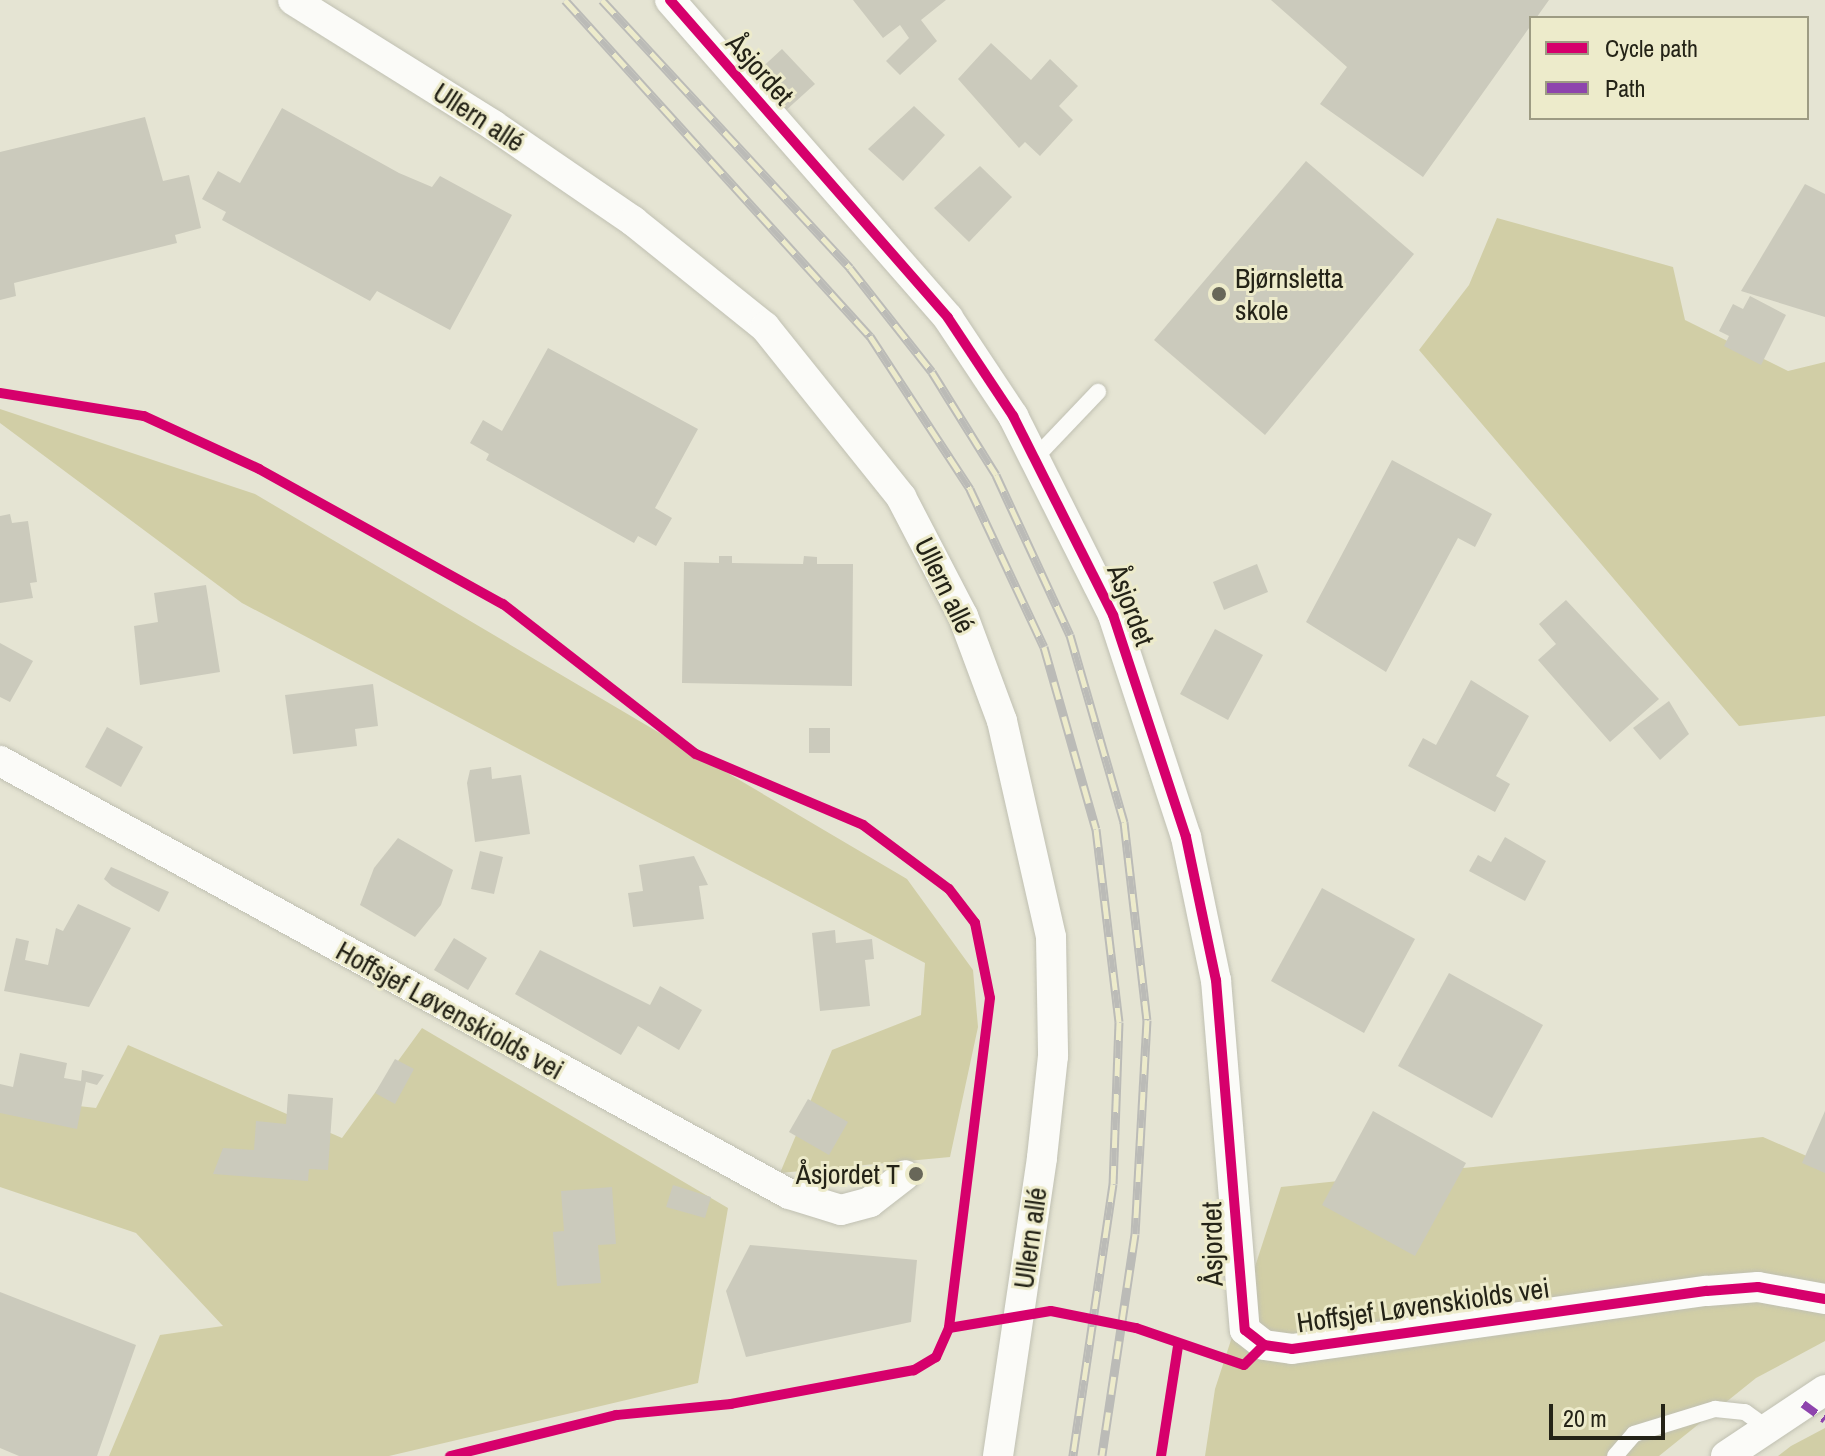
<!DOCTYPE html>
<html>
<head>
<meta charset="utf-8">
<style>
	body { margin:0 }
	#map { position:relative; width:1825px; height:1456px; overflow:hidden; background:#e5e4d3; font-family:"Archivo Narrow",sans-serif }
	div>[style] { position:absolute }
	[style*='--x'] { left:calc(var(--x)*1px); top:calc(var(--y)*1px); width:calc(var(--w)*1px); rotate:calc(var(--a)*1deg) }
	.green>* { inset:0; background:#d1cea6 }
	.building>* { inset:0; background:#cbcabc }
	.roads { filter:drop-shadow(0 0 2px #c0c0b2) drop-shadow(0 0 2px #c0c0b2) }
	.lane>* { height:16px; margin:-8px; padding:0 8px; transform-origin:8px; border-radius:8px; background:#fbfbf8 }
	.street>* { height:30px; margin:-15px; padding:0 15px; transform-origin:15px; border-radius:15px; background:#fbfbf8 }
	.rail>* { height:9px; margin-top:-4.5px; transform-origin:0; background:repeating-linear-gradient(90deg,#edebcb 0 18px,#bbbbb7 0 36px); box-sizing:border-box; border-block:2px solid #bbbbb7 }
	.quiet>* { height:8px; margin-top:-4px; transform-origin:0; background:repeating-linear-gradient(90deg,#8e44ad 0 16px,transparent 0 24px) }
	.cycleway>* { height:10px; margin:-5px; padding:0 5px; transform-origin:5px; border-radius:5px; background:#d6006c }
	.dots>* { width:22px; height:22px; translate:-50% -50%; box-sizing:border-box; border:4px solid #edebcb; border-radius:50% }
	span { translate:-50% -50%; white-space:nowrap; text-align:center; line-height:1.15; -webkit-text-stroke:6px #edebcb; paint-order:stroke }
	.street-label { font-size:28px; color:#242317 }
	.poi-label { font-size:28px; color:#242317 }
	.left { translate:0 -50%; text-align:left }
	.right { translate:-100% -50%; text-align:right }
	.legend { position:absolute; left:1529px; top:16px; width:280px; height:104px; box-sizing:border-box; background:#edebcb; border:2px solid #9d9b83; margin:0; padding:10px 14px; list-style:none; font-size:24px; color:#242317 }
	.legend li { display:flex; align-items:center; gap:16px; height:40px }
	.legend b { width:40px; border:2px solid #9d9b83 }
	.scale { position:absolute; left:1549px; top:1404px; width:116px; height:36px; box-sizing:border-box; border:4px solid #242317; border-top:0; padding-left:10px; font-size:24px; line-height:28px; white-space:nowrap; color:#242317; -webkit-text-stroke:6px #edebcb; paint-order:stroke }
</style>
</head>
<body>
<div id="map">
	<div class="green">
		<div style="clip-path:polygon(1497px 218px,1673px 267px,1685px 320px,1788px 371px,1825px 362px,1825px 716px,1739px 726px,1419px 350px,1469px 285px)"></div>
		<div style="clip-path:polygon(0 409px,255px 494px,907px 879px,973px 970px,978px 1027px,950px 1157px,780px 1173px,832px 1050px,921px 1015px,925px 963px,242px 603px,0 423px)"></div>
		<div style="clip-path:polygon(422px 1028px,728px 1208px,698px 1383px,389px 1456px,109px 1456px,160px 1335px,223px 1326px,136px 1233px,0 1187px,0 1097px,96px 1108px,128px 1045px,342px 1138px)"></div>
		<div style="clip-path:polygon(1763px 1137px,1825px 1164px,1825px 1341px,1756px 1378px,1659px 1456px,1205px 1456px,1215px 1389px,1281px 1187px)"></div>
		<div style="clip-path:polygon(1825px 1428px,1825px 1456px,1778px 1456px,1791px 1446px)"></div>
	</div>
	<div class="building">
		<div style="clip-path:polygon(853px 0,946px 0,921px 20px,937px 41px,900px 75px,886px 61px,909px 38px,900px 25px,883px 38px)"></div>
		<div style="clip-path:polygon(1271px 0,1549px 0,1423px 177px,1320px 104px,1347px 67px)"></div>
		<div style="clip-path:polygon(991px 43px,1031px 80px,1050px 59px,1078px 86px,1059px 106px,1073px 120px,1040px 156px,1025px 142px,1019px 148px,958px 79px)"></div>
		<div style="clip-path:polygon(782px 49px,815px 84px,784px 112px,753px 76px)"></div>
		<div style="clip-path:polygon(914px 106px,945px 135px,903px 181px,868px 149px)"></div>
		<div style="clip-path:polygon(282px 108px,399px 173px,432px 187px,440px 176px,512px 215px,450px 330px,377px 291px,370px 301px,222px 220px,226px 212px,202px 199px,218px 171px,240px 183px)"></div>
		<div style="clip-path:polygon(145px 117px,163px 181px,189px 175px,201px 228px,175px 235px,177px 243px,14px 283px,16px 296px,0 300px,0 152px)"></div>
		<div style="clip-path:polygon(1306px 161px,1414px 254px,1265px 435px,1154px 340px)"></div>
		<div style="clip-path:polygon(980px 166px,1012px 197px,969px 242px,934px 208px)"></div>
		<div style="clip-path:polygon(1805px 184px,1825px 194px,1825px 317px,1741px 291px)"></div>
		<div style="clip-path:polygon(1750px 296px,1786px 315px,1761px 365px,1724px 346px,1729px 336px,1719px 331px,1733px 304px,1743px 309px)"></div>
		<div style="clip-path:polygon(548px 348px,698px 429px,655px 508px,672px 518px,656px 546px,638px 536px,634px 543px,486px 460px,489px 454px,470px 443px,483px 420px,502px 431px)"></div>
		<div style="clip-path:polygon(1392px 460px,1492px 514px,1475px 547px,1458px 538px,1386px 672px,1306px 622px)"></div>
		<div style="clip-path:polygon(10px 514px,12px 523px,28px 521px,37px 582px,30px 583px,33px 598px,0 603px,0 516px)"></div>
		<div style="clip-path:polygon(719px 556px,732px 556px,732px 563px,803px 564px,804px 556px,817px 557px,817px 564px,853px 564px,852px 686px,682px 683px,684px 562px,719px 563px)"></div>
		<div style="clip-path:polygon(1257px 564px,1268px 592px,1224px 610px,1213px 582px)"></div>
		<div style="clip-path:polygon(206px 585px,220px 672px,140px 685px,134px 626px,158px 622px,154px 593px)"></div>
		<div style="clip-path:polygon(1566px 600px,1659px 699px,1610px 742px,1538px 660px,1556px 644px,1539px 624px)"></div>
		<div style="clip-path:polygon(1215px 629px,1263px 655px,1228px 720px,1180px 694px)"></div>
		<div style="clip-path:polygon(0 643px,33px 661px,10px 702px,0 697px)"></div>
		<div style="clip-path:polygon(1471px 680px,1529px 716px,1496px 776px,1510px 784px,1495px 812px,1408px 766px,1423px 738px,1436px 745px)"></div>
		<div style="clip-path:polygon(373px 684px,378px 726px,355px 729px,357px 746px,293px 754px,285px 695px)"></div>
		<div style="clip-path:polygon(1669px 701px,1689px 734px,1660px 760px,1633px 728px)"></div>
		<div style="clip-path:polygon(107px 727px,143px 747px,121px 787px,85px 767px)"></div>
		<div style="clip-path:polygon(809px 728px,830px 728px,830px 753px,809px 753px)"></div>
		<div style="clip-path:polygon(491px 767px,492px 779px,521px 775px,530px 834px,475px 842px,467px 783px,470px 770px)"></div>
		<div style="clip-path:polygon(1505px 837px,1546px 861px,1525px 901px,1469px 871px,1478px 855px,1491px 862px)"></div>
		<div style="clip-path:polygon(398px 838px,453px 870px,441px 905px,415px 937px,360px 905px,374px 868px)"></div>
		<div style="clip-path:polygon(480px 851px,503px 857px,494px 894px,471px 889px)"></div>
		<div style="clip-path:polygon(694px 856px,708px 885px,699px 886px,704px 919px,633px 927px,628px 893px,643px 891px,639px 865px)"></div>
		<div style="clip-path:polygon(111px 867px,169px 892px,159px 912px,112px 886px,104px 879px)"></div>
		<div style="clip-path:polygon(1322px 888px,1415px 939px,1364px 1033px,1271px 981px)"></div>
		<div style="clip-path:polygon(78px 904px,131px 928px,89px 1007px,4px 991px,16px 938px,29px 941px,25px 960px,48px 965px,56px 928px,63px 931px)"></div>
		<div style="clip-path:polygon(835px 930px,836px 943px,872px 939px,874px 959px,865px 960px,870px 1006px,820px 1011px,812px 933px)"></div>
		<div style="clip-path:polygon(454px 938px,487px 958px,468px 990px,434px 970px)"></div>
		<div style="clip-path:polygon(540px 950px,650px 1005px,660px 986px,702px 1010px,679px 1050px,638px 1026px,621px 1055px,515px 994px)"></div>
		<div style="clip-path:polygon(1449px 973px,1543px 1025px,1492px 1118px,1398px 1066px)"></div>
		<div style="clip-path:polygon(20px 1053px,67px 1063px,64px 1078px,81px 1081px,82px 1070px,104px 1075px,97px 1085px,86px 1082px,77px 1129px,0 1113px,0 1084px,13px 1087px)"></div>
		<div style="clip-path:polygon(395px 1059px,414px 1069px,395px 1104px,375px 1093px)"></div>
		<div style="clip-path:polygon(288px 1094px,333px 1098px,328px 1170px,309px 1169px,308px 1181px,213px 1174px,223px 1148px,254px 1150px,256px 1121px,286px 1124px)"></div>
		<div style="clip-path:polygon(808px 1099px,848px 1122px,829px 1155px,789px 1132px)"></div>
		<div style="clip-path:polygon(1373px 1111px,1466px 1163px,1415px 1256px,1322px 1205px)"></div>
		<div style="clip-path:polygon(1825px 1111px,1825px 1173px,1802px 1163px)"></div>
		<div style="clip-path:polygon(673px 1185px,711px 1197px,705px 1218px,666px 1207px)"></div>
		<div style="clip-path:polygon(612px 1187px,616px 1244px,598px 1245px,601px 1283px,557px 1286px,553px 1232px,564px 1231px,561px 1191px)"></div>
		<div style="clip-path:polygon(750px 1245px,917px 1260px,911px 1322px,746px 1357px,726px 1291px)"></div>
		<div style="clip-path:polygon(0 1292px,136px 1345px,97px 1456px,19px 1456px,0 1448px)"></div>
	</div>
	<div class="roads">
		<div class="lane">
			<div style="--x:1036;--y:457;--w:90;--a:-46.4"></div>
			<div style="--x:1615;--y:1456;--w:29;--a:-49"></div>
			<div style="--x:1634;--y:1434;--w:85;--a:-17.2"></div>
			<div style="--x:1715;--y:1409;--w:30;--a:6"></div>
			<div style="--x:1745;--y:1412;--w:26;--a:36"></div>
		</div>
		<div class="street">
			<div style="--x:293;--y:0;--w:236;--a:32"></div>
			<div style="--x:493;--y:125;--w:170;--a:34.4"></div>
			<div style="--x:633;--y:221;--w:169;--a:38.8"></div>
			<div style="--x:765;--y:327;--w:218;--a:51.3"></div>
			<div style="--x:901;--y:497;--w:134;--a:62.5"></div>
			<div style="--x:963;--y:616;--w:112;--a:69.6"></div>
			<div style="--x:1002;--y:721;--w:221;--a:77.2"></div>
			<div style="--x:1051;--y:937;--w:119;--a:89"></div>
			<div style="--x:1053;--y:1056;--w:103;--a:96.2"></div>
			<div style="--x:1042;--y:1158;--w:301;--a:98.4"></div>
			<div style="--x:670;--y:0;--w:422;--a:48.8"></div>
			<div style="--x:948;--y:318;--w:118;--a:56.4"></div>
			<div style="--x:1013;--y:416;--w:223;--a:63.3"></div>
			<div style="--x:1113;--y:615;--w:234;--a:71.8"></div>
			<div style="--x:1186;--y:837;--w:146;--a:78.2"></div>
			<div style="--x:1216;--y:980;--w:351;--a:85.3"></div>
			<div style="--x:1245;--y:1330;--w:24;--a:38"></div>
			<div style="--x:1264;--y:1345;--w:28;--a:8"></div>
			<div style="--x:1292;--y:1349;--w:419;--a:-8"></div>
			<div style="--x:1707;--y:1291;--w:51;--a:-4.5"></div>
			<div style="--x:1758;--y:1287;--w:68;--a:10.2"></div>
			<div style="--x:0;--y:761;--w:900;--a:28.76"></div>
			<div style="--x:789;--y:1194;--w:54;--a:17.1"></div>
			<div style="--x:841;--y:1210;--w:30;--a:-15"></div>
			<div style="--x:870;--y:1202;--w:44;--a:-37.6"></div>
			<div style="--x:1726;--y:1456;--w:119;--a:-33.7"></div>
		</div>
	</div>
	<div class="rail">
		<div style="--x:565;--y:0;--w:454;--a:47.8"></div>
		<div style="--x:870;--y:336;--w:183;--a:56.8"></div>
		<div style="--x:970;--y:489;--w:174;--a:64.9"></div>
		<div style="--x:1044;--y:647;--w:189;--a:74.1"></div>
		<div style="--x:1096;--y:829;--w:194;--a:83.2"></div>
		<div style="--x:1119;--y:1022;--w:162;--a:92.1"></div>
		<div style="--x:1113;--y:1184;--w:275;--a:98.4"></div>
		<div style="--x:602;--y:0;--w:365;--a:47.2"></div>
		<div style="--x:850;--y:268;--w:132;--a:51.7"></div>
		<div style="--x:932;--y:372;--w:121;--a:58.1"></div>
		<div style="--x:996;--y:475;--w:176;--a:65.2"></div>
		<div style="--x:1070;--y:635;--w:195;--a:73.9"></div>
		<div style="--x:1124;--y:822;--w:199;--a:83.4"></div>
		<div style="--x:1147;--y:1020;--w:214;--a:93.2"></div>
		<div style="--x:1135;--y:1234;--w:224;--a:98.5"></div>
	</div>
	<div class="quiet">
		<div style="--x:1803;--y:1404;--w:27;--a:36"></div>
	</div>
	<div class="cycleway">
		<div style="--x:670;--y:0;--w:422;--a:48.8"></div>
		<div style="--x:948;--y:318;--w:118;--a:56.4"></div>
		<div style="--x:1013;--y:416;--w:223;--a:63.3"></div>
		<div style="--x:1113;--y:615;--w:234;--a:71.8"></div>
		<div style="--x:1186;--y:837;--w:146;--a:78.2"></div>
		<div style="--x:1216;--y:980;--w:351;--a:85.3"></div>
		<div style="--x:1245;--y:1330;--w:24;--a:38"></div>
		<div style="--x:1264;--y:1345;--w:28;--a:8"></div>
		<div style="--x:1292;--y:1349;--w:419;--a:-8"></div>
		<div style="--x:1707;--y:1291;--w:51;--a:-4.5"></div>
		<div style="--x:1758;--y:1287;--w:68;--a:10.2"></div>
		<div style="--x:0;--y:393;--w:146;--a:9.1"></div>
		<div style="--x:144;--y:416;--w:127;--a:24.7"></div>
		<div style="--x:259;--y:469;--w:279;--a:29"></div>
		<div style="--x:503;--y:604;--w:244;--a:37.9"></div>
		<div style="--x:696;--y:754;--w:181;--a:23"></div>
		<div style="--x:863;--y:825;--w:107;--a:36.7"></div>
		<div style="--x:949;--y:889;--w:43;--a:52.6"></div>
		<div style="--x:975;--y:923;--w:76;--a:78.7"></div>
		<div style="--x:990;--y:998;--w:333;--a:97.1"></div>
		<div style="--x:949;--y:1328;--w:32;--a:114"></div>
		<div style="--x:936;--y:1357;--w:26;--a:149"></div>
		<div style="--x:914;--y:1370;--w:186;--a:169.5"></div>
		<div style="--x:731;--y:1404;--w:116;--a:174.5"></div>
		<div style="--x:616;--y:1415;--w:171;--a:166.1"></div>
		<div style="--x:949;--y:1328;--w:103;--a:-9.5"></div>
		<div style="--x:1051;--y:1311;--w:87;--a:11.3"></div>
		<div style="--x:1136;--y:1328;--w:114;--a:18.9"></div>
		<div style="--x:1244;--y:1365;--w:28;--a:-45"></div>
		<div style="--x:1161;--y:1456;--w:111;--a:-81.2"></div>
	</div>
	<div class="dots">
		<div style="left:1219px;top:294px;background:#686759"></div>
		<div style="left:916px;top:1174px;background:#686759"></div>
	</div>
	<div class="street-label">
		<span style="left:760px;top:69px;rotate:48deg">Åsjordet</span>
		<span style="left:479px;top:117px;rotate:33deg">Ullern allé</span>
		<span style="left:945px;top:585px;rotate:64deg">Ullern allé</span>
		<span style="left:1131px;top:605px;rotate:69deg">Åsjordet</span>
		<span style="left:450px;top:1010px;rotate:29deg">Hoffsjef Løvenskiolds vei</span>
		<span style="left:1030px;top:1238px;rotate:-82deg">Ullern allé</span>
		<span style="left:1212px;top:1244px;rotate:-91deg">Åsjordet</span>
		<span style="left:1423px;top:1305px;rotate:-8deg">Hoffsjef Løvenskiolds vei</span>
	</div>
	<div class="poi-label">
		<span class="left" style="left:1235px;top:294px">Bjørnsletta<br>skole</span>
		<span class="right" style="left:900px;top:1174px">Åsjordet T</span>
	</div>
	<ul class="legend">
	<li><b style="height:10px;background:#d6006c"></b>Cycle path</li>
	<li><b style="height:10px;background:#8e44ad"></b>Path</li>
	</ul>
	<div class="scale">20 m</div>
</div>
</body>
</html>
